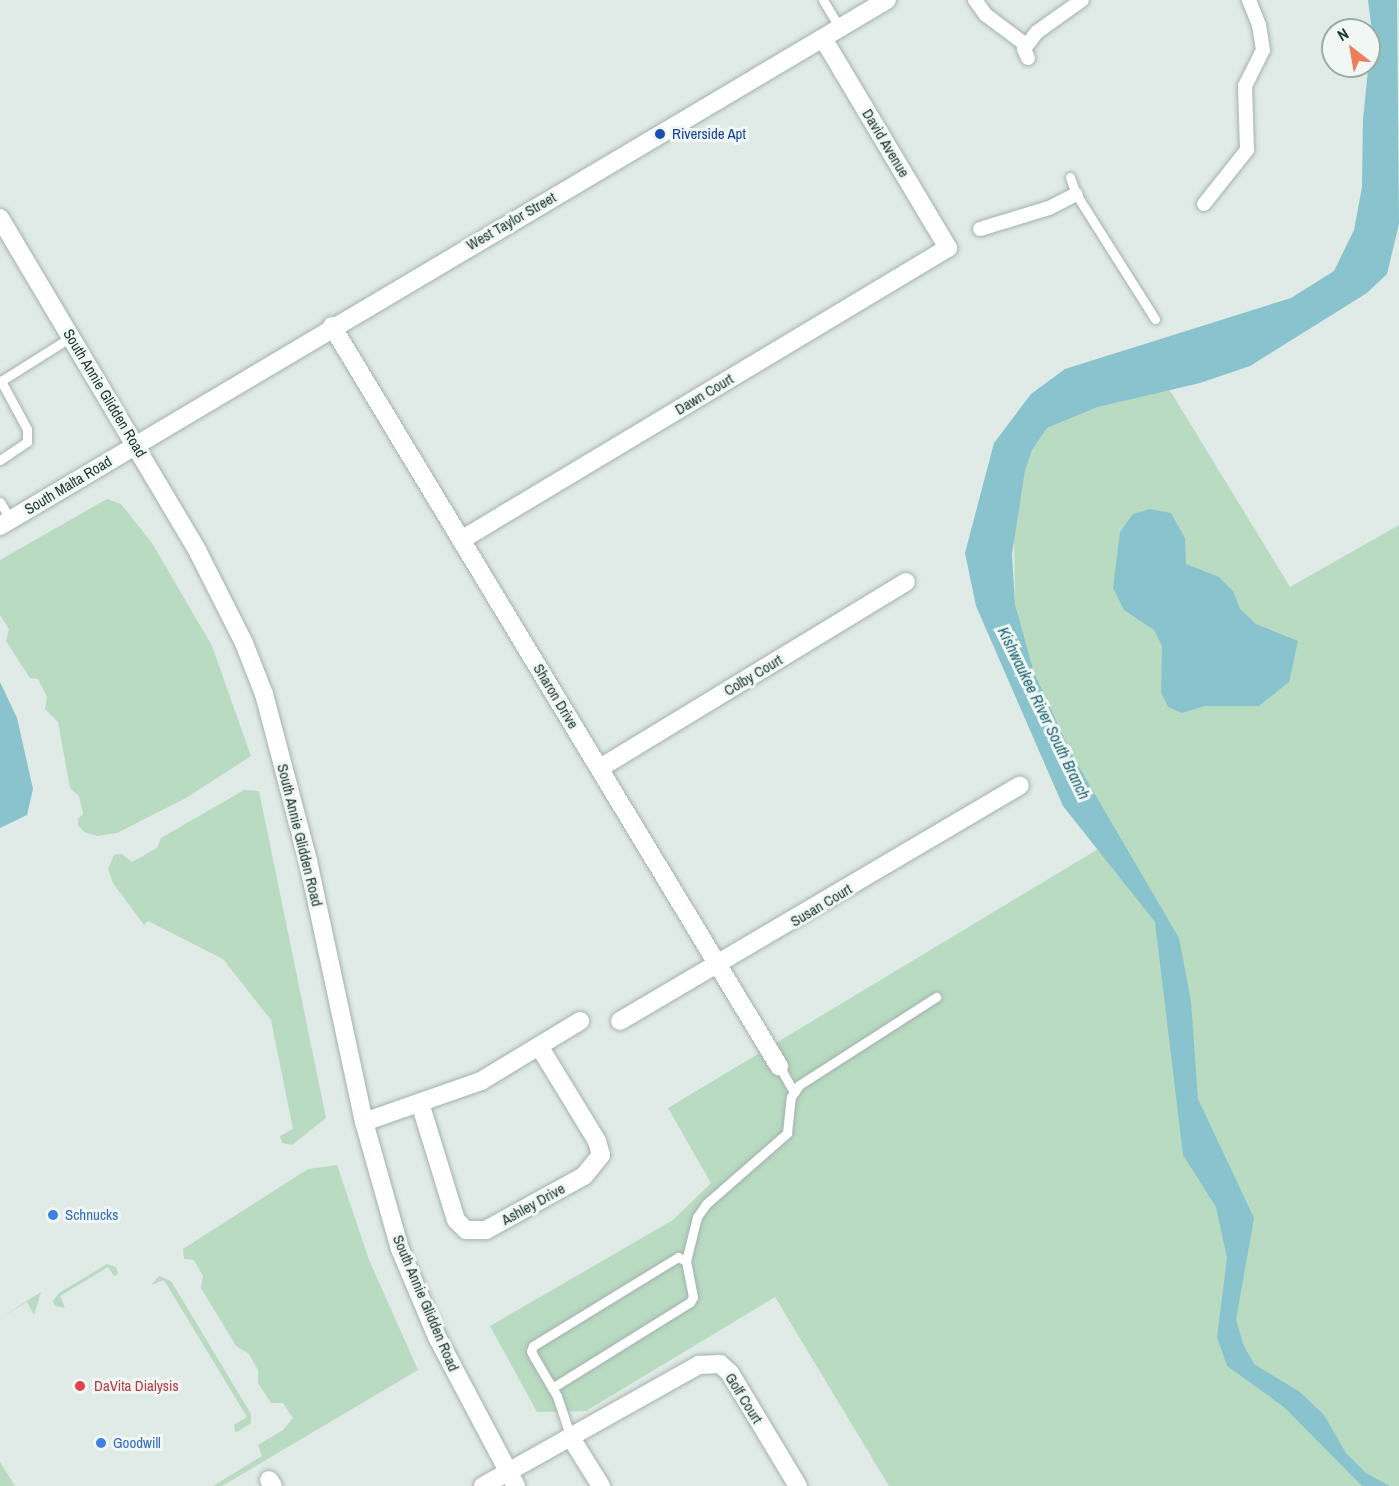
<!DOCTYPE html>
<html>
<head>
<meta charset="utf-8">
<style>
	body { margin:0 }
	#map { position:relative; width:1399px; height:1486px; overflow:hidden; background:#e0eae6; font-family:"Archivo Narrow",sans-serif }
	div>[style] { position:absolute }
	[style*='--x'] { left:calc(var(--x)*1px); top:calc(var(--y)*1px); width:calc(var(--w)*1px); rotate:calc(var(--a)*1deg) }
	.green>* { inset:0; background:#b9dbc2 }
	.water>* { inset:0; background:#89c4ce }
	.roads { filter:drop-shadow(0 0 2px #a3b2ad) drop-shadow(0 0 2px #a3b2ad) }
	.service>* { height:9px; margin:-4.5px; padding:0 4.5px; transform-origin:4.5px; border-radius:4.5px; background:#fff }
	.pedestrian>* { height:14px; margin:-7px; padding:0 7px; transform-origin:7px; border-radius:7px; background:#fff }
	.minor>* { height:18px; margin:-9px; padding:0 9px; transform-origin:9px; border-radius:9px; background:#fff }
	.secondary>* { height:18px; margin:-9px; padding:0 9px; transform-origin:9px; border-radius:9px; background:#fff }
	.dots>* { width:16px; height:16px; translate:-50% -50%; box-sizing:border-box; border:3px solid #f0f7f4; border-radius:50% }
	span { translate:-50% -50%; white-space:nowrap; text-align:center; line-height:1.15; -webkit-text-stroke:6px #f0f7f4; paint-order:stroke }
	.transit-label { font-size:15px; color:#164399 }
	.left { translate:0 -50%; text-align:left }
	.street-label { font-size:15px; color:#213a33 }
	.shop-label { font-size:15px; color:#366cbe }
	.health-label { font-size:15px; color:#be3a42 }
	.water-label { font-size:16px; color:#1e6673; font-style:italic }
	.north { position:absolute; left:1321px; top:18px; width:60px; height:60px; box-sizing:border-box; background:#f0f7f4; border:2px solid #9daba7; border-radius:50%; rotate:329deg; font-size:16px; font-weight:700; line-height:24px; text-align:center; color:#213a33 }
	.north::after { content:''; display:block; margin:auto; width:21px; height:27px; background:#ed7e5b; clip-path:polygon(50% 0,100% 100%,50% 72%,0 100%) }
</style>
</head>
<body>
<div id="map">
	<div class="green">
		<div style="clip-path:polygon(1169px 389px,1290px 587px,1399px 525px,1399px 1486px,889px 1486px,775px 1297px,586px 1411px,537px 1412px,490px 1326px,673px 1220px,711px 1183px,668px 1108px,1118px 837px,1072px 755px,1034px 672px,1015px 604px,1014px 534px,1025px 471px,1032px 450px,1047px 428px,1098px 407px)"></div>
		<div style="clip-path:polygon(107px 499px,121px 504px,152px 543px,212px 646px,251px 756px,186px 798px,117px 833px,97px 836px,84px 832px,78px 825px,78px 819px,83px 814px,79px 796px,70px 788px,58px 722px,45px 709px,47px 697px,38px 679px,30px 678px,6px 641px,9px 629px,0 615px,0 560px)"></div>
		<div style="clip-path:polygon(244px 790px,259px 791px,326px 1118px,292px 1145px,282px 1143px,280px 1136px,293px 1129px,271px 1020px,223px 959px,148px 921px,144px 925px,113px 883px,108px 869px,114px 855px,122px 854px,132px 862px,157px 848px,161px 838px)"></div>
		<div style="clip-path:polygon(337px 1165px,369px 1260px,418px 1370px,222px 1486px,213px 1486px,262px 1456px,258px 1445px,283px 1430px,293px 1418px,283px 1403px,271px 1403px,258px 1383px,258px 1370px,249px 1354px,236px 1346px,201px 1288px,203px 1276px,194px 1260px,184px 1259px,183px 1249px,308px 1169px)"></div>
		<div style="clip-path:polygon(107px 1264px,116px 1267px,118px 1274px,114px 1276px,108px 1267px,60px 1296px,65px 1308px,55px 1306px,53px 1301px,59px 1293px)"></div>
		<div style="clip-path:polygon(159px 1276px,171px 1281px,251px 1414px,251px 1423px,239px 1431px,235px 1432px,234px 1425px,247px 1417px,164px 1280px,151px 1285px)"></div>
		<div style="clip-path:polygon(41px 1292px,34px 1315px,27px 1302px,0 1318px)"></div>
		<div style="clip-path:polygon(0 1462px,15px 1486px,0 1486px)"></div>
	</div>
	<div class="water">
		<div style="clip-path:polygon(1368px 0,1397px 0,1399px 224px,1387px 274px,1367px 293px,1250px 366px,1200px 383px,1098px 407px,1047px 428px,1032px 450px,1025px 471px,1012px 554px,1015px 604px,1034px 672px,1072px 755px,1179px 938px,1191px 1001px,1198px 1099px,1254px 1218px,1236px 1320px,1244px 1346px,1254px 1364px,1300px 1392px,1324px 1415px,1346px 1453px,1366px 1473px,1390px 1486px,1362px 1486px,1284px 1407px,1227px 1366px,1217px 1337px,1227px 1258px,1216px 1207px,1183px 1155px,1155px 922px,1063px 806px,976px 606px,965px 553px,994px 443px,1031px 394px,1065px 369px,1291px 298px,1334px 271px,1354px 230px,1362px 187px,1363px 119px,1372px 31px)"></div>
		<div style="clip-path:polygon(1150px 509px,1171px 513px,1185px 538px,1186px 564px,1219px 577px,1233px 591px,1240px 609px,1256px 624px,1298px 641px,1289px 682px,1259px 706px,1205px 706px,1182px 713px,1168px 707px,1161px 692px,1162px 646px,1154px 630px,1124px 610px,1113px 588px,1120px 532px,1133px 514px)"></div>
		<div style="clip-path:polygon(0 682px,17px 718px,33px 789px,27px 815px,0 828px)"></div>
	</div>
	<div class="roads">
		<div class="service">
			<div style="--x:823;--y:0;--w:33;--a:59"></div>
			<div style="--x:1070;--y:177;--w:18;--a:71"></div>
			<div style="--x:1076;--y:194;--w:148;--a:57.7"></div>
			<div style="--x:0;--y:460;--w:32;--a:-34"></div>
			<div style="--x:27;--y:442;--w:13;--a:-90"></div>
			<div style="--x:27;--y:429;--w:55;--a:-118.4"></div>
			<div style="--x:1;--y:381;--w:83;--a:-32.2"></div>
			<div style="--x:0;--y:502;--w:21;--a:59"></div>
			<div style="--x:779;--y:1066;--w:30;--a:60"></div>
			<div style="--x:686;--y:1261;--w:45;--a:-76"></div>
			<div style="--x:697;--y:1217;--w:16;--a:-55"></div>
			<div style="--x:706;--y:1204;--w:108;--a:-41.2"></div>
			<div style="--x:787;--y:1133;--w:36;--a:-84"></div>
			<div style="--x:791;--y:1097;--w:14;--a:-56"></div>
			<div style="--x:799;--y:1085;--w:163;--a:-32.7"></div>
			<div style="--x:552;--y:1388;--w:163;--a:-31.9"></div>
			<div style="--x:690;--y:1302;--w:6;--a:-59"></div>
			<div style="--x:693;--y:1297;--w:37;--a:-101"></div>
			<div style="--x:686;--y:1261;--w:9;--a:-153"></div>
			<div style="--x:678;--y:1257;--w:170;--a:148.5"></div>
			<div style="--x:533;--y:1346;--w:5;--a:112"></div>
			<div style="--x:531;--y:1351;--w:7;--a:63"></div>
			<div style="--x:534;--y:1357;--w:45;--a:59.5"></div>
			<div style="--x:557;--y:1396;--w:44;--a:71.6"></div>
		</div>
		<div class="pedestrian">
			<div style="--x:975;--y:0;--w:19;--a:54"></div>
			<div style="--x:986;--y:15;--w:50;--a:36.9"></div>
			<div style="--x:1028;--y:58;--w:10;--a:-114"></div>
			<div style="--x:1024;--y:49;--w:21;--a:-53"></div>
			<div style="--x:1037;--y:32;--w:55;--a:-35.4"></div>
			<div style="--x:1204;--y:204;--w:69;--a:-51.5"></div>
			<div style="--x:1247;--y:150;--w:64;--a:-91.8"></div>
			<div style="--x:1245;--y:86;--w:40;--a:-63.4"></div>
			<div style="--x:1263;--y:50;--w:25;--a:-99"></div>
			<div style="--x:1259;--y:25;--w:27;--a:-112"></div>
			<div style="--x:980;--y:229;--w:72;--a:-16.9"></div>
			<div style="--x:1049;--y:208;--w:30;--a:-27"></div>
		</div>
		<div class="minor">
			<div style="--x:332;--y:326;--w:865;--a:58.87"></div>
			<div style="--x:0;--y:526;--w:1031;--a:-30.67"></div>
			<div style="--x:461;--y:540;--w:568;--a:-30.95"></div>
			<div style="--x:948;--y:248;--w:244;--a:-120.8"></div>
			<div style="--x:600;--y:768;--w:358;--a:-31.3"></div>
			<div style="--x:620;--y:1021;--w:464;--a:-30.5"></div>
			<div style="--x:420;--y:1103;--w:122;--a:72.9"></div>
			<div style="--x:456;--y:1220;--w:14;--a:45"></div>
			<div style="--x:466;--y:1230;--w:20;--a:0"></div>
			<div style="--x:486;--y:1230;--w:112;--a:-28.9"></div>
			<div style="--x:584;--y:1176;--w:27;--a:-51"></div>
			<div style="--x:601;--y:1155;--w:15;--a:-106"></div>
			<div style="--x:597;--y:1141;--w:111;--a:-121.4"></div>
			<div style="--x:364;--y:1122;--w:124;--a:-19.3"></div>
			<div style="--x:481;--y:1081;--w:116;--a:-31.2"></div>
			<div style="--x:571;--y:1438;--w:57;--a:58"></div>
			<div style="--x:269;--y:1480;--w:7;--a:56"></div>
			<div style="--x:483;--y:1486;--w:248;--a:-29.3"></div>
			<div style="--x:699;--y:1365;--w:21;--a:-3"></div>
			<div style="--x:720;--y:1364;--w:13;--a:42"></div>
			<div style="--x:730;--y:1373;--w:132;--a:59"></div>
		</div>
		<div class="secondary">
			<div style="--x:0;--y:218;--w:388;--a:59.3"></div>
			<div style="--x:198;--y:552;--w:102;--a:63.2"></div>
			<div style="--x:244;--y:643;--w:55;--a:68.6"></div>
			<div style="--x:264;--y:694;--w:173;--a:75.2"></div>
			<div style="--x:308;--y:861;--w:267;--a:77.9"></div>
			<div style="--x:364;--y:1122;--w:132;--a:74.2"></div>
			<div style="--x:400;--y:1249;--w:95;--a:67.2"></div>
			<div style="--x:437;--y:1337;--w:169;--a:62.1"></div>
		</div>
	</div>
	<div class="dots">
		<div style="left:660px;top:134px;background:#1a4fb4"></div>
		<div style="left:53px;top:1215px;background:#3f7fe0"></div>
		<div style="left:80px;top:1386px;background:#e0444e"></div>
		<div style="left:101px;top:1443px;background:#3f7fe0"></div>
	</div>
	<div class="transit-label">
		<span class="left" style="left:672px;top:134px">Riverside Apt</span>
	</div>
	<div class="street-label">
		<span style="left:886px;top:143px;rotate:59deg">David Avenue</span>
		<span style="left:511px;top:221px;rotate:-30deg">West Taylor Street</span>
		<span style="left:105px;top:393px;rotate:59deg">South Annie Glidden Road</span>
		<span style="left:704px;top:394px;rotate:-31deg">Dawn Court</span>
		<span style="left:68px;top:485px;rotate:-31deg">South Malta Road</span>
		<span style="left:753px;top:675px;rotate:-31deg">Colby Court</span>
		<span style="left:556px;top:696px;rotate:59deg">Sharon Drive</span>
		<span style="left:300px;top:835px;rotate:76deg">South Annie Glidden Road</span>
		<span style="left:821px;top:905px;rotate:-31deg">Susan Court</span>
		<span style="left:533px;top:1204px;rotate:-29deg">Ashley Drive</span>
		<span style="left:426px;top:1303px;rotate:67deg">South Annie Glidden Road</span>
		<span style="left:744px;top:1398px;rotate:58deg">Golf Court</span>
	</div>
	<div class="shop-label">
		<span class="left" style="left:65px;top:1215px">Schnucks</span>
		<span class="left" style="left:113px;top:1443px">Goodwill</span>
	</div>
	<div class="health-label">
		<span class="left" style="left:94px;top:1386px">DaVita Dialysis</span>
	</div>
	<div class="water-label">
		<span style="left:1044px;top:713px;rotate:64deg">Kishwaukee River South Branch</span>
	</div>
	<div class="north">N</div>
</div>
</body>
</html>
